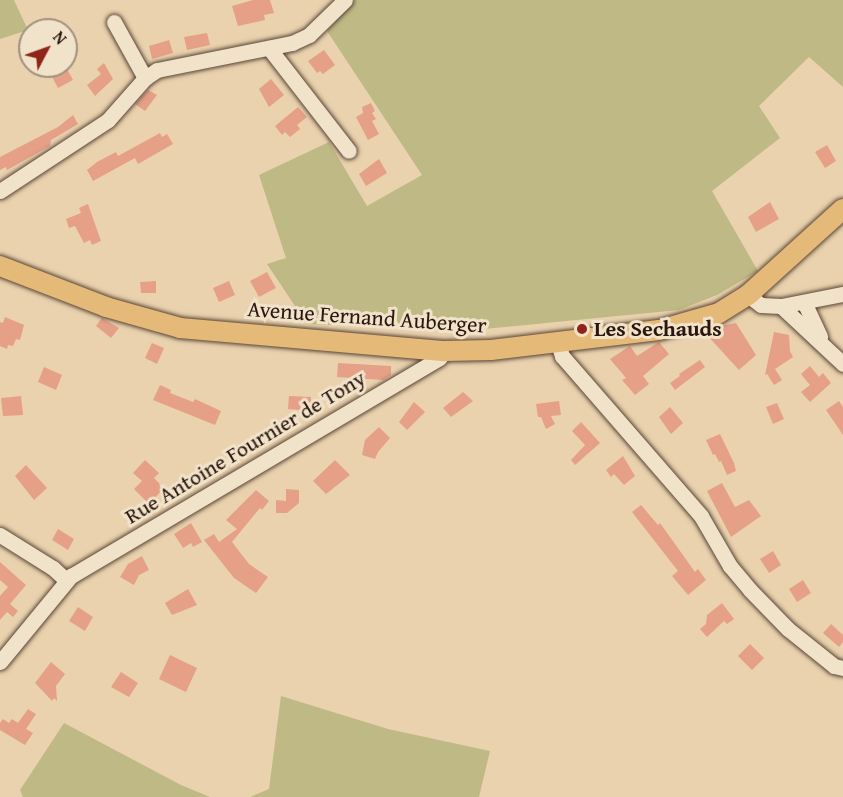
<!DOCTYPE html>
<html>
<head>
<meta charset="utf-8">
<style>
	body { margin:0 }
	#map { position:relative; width:843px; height:797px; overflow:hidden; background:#ead2ae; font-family:"Gentium Book Plus",serif }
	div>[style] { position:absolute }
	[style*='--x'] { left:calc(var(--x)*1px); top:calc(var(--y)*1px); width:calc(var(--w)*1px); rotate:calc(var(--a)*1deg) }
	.green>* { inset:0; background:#bfba85 }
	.building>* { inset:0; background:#e5a087 }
	.roads { filter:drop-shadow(0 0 2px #594536) drop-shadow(0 0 2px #594536) }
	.minor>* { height:15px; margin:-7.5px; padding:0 7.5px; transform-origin:7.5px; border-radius:7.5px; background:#f1e2ca }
	.major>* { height:20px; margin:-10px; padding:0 10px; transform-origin:10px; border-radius:10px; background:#e5b977 }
	.dots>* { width:16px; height:16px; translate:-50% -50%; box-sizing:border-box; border:3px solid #f1e2ca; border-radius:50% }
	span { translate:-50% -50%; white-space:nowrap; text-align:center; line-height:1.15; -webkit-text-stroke:6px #f1e2ca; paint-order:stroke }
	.street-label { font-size:22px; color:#29160e }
	.poi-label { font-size:22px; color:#29160e; font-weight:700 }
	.left { translate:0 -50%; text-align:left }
	.north { position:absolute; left:18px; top:18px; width:60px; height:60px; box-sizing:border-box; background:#f1e2ca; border:2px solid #a1907f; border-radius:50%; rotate:49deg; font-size:16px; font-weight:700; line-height:24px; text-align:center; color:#29160e }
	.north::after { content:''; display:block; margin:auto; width:21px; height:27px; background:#8f2418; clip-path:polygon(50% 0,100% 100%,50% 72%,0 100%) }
</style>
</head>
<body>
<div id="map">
	<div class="green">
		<div style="clip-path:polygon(0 0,14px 0,28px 30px,0 39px)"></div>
		<div style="clip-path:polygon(355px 0,843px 0,843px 87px,809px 57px,759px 106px,780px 138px,712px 191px,758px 271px,717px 295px,679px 310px,474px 330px,307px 324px,267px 264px,286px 258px,259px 175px,329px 142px,367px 206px,422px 175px,327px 31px)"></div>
		<div style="clip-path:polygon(281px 696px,388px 729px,490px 751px,479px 797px,250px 797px,269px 789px)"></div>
		<div style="clip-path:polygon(64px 723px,181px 785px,210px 797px,23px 797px,20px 790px)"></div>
	</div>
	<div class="building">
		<div style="clip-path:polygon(253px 0,270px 0,274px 13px,264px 15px,265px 20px,238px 26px,232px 6px)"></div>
		<div style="clip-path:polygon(207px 33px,210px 45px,187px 50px,184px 37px)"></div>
		<div style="clip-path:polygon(169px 40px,173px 53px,152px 59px,149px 46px)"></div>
		<div style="clip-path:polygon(324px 50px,335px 65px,323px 74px,320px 71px,317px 73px,308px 61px)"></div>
		<div style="clip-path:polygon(104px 63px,113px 79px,95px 96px,87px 85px,101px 74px,97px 69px)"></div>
		<div style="clip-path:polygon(60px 68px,62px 72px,67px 69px,73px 80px,58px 88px,50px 73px)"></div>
		<div style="clip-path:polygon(271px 79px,284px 95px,269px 107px,259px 89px)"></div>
		<div style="clip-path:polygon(148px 90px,157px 95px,145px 111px,135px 104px)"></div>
		<div style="clip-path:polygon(371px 103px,375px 111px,372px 113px,376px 119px,372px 121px,379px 134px,368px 140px,356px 117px,363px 113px,362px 107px)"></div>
		<div style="clip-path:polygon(298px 107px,307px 117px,297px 125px,300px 129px,290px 137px,285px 132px,282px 135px,275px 126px)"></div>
		<div style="clip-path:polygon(73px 115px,78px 124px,51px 140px,50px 146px,7px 170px,6px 167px,0 170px,0 157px,58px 127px)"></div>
		<div style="clip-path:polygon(160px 133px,162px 137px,167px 134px,173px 144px,138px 164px,135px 158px,93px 181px,87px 170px,97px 162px,116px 152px,118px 156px)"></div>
		<div style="clip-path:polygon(827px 145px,836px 161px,825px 168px,815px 152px)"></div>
		<div style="clip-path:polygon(379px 159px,387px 173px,366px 186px,359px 174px)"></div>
		<div style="clip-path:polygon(770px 202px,779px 219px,756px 232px,748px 217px)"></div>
		<div style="clip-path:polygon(88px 204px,101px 241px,92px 245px,90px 240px,84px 243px,75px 226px,69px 228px,66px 219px,81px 213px,79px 208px)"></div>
		<div style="clip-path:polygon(267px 272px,276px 288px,259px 297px,250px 281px)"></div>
		<div style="clip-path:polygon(156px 281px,156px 293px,141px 293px,140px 282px)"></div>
		<div style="clip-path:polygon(229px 281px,235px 295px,219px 302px,213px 288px)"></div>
		<div style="clip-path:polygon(5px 317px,24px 325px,20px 340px,16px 339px,13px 346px,8px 345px,7px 349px,0 346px,0 322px,3px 323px)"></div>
		<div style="clip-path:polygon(102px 318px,119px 328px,111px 338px,96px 326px)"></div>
		<div style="clip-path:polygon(736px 323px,756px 355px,739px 370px,706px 334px,714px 327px)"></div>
		<div style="clip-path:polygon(774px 332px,789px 335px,790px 351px,793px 357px,775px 369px,782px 380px,774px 385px,767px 374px,765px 375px)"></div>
		<div style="clip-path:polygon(659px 342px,669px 354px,643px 376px,649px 384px,635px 395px,622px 380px,626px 378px,610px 359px,630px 346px,637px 356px)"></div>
		<div style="clip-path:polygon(152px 343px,164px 348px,157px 364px,145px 358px)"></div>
		<div style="clip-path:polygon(700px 360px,705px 367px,675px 390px,670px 383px,680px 376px,679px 374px)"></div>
		<div style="clip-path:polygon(338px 363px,391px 366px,391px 375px,383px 380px,337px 377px)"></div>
		<div style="clip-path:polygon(810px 366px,819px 377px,823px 373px,831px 383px,810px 402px,801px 392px,810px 385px,801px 374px)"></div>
		<div style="clip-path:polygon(44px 367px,62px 375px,56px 390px,38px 382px)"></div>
		<div style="clip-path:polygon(160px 385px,171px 390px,170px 393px,193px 402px,195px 399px,221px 411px,215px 425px,153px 400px)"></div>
		<div style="clip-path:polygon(463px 392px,473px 401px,451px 417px,443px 408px)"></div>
		<div style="clip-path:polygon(21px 396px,23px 415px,3px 416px,1px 398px)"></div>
		<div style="clip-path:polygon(289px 396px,311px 397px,310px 411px,288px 409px)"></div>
		<div style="clip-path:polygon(559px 401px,561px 415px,551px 416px,555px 424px,546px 429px,541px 417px,538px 417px,536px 404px)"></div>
		<div style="clip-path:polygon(839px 401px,843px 407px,843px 435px,826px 410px)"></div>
		<div style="clip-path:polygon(414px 402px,425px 412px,407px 430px,399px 422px)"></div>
		<div style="clip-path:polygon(777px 403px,784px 419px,773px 424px,766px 407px)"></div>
		<div style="clip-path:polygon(670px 407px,683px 423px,671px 434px,659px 417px)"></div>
		<div style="clip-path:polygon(581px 422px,600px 443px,575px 465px,571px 460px,585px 445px,572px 431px)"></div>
		<div style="clip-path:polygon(379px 427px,390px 438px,378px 452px,375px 459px,362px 455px,365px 440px)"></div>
		<div style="clip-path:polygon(720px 434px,734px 463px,736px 471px,727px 475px,721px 461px,719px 462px,715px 454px,713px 455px,706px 440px)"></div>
		<div style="clip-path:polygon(623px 456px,635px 476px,624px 485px,614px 474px,611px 477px,606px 470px)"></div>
		<div style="clip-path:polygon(145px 460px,159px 473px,154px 478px,164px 488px,149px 504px,134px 489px,142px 481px,133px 473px)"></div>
		<div style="clip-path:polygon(335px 460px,350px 475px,326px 494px,313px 481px)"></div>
		<div style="clip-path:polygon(26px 465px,47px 488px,34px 500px,15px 476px)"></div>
		<div style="clip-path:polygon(722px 483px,735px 507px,749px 500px,761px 516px,731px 537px,707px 491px)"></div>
		<div style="clip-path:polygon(286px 489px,299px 490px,299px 503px,287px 513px,276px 513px,276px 500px,286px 501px)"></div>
		<div style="clip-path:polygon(256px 490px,269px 501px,262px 510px,260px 508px,232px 542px,249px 564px,268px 577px,256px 593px,234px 578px,204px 540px,214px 534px,219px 542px,237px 529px,226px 520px)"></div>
		<div style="clip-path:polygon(641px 505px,658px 525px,660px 523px,695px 572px,698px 569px,706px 580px,688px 595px,672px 576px,678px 571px,632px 512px)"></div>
		<div style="clip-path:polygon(191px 523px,202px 542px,193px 547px,191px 543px,183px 548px,174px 534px)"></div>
		<div style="clip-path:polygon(58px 529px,74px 539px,68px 550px,52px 540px)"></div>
		<div style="clip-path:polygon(773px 551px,781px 565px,769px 573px,760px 559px)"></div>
		<div style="clip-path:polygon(142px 556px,149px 570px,139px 575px,134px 585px,120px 577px,128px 564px)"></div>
		<div style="clip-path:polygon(0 562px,26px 585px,10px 604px,18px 611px,13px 617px,7px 612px,0 620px,0 596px,8px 587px,0 580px)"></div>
		<div style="clip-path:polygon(803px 580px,811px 593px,797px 602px,789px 589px)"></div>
		<div style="clip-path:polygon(188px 589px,197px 605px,172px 615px,165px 603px)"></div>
		<div style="clip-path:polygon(722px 603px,734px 619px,727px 624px,724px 621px,707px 637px,700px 629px,706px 624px,707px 615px)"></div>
		<div style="clip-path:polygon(78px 607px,93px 617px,85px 631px,69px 621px)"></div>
		<div style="clip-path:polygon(831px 624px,843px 635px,843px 642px,839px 647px,823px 633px)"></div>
		<div style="clip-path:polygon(750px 644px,764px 658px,752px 670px,738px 656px)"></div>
		<div style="clip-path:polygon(170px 655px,197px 668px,186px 692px,159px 679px)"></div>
		<div style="clip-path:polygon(51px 662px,65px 674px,56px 686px,57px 701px,54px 698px,52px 701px,35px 683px)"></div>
		<div style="clip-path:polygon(121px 672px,138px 683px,129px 697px,111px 687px)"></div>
		<div style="clip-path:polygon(28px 709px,36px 714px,26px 729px,33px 733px,25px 745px,0 730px,0 723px,3px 719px,9px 723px,12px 719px,18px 723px)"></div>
	</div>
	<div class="roads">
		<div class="minor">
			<div style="--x:114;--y:22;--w:64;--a:61"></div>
			<div style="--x:269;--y:48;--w:130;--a:52.2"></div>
			<div style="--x:0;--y:191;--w:129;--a:-33.3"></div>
			<div style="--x:108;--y:120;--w:56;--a:-48.6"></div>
			<div style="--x:145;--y:78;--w:14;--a:-34"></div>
			<div style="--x:157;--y:70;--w:138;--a:-11.3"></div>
			<div style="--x:292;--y:43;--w:19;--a:-25"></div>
			<div style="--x:309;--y:35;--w:50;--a:-44.2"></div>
			<div style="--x:748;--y:295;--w:16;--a:38"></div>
			<div style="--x:761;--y:305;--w:20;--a:3"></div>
			<div style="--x:781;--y:306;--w:63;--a:-11"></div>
			<div style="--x:804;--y:302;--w:38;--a:65"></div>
			<div style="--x:781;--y:306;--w:85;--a:43.1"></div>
			<div style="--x:558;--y:343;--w:14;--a:73"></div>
			<div style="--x:562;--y:356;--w:212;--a:49"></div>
			<div style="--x:701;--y:516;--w:58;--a:59.9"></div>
			<div style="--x:730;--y:566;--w:31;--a:50"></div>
			<div style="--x:750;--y:590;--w:54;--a:45.7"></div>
			<div style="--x:788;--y:629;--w:59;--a:38.8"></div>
			<div style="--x:834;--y:666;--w:9;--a:13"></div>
			<div style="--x:0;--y:535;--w:62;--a:31.9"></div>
			<div style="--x:53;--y:568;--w:18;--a:43"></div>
			<div style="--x:0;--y:662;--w:112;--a:-50.5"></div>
			<div style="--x:71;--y:576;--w:428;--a:-30.6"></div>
			<div style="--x:439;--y:358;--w:9;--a:-49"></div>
		</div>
		<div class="major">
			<div style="--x:0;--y:266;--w:114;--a:21.1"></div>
			<div style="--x:106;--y:307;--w:77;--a:15.8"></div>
			<div style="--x:180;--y:328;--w:266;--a:5"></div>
			<div style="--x:445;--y:351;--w:46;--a:-1.2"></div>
			<div style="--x:491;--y:350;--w:169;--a:-6.8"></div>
			<div style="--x:659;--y:330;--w:62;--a:-15.8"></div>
			<div style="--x:719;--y:313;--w:34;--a:-32"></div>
			<div style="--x:748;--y:295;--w:128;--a:-42.2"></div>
		</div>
	</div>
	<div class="dots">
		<div style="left:582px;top:329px;background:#8f2418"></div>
	</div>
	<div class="street-label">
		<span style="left:367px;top:317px;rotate:4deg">Avenue Fernand Auberger</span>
		<span style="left:245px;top:447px;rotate:-31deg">Rue Antoine Fournier de Tony</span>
	</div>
	<div class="poi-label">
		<span class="left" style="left:594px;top:329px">Les Sechauds</span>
	</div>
	<div class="north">N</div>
</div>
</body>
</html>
